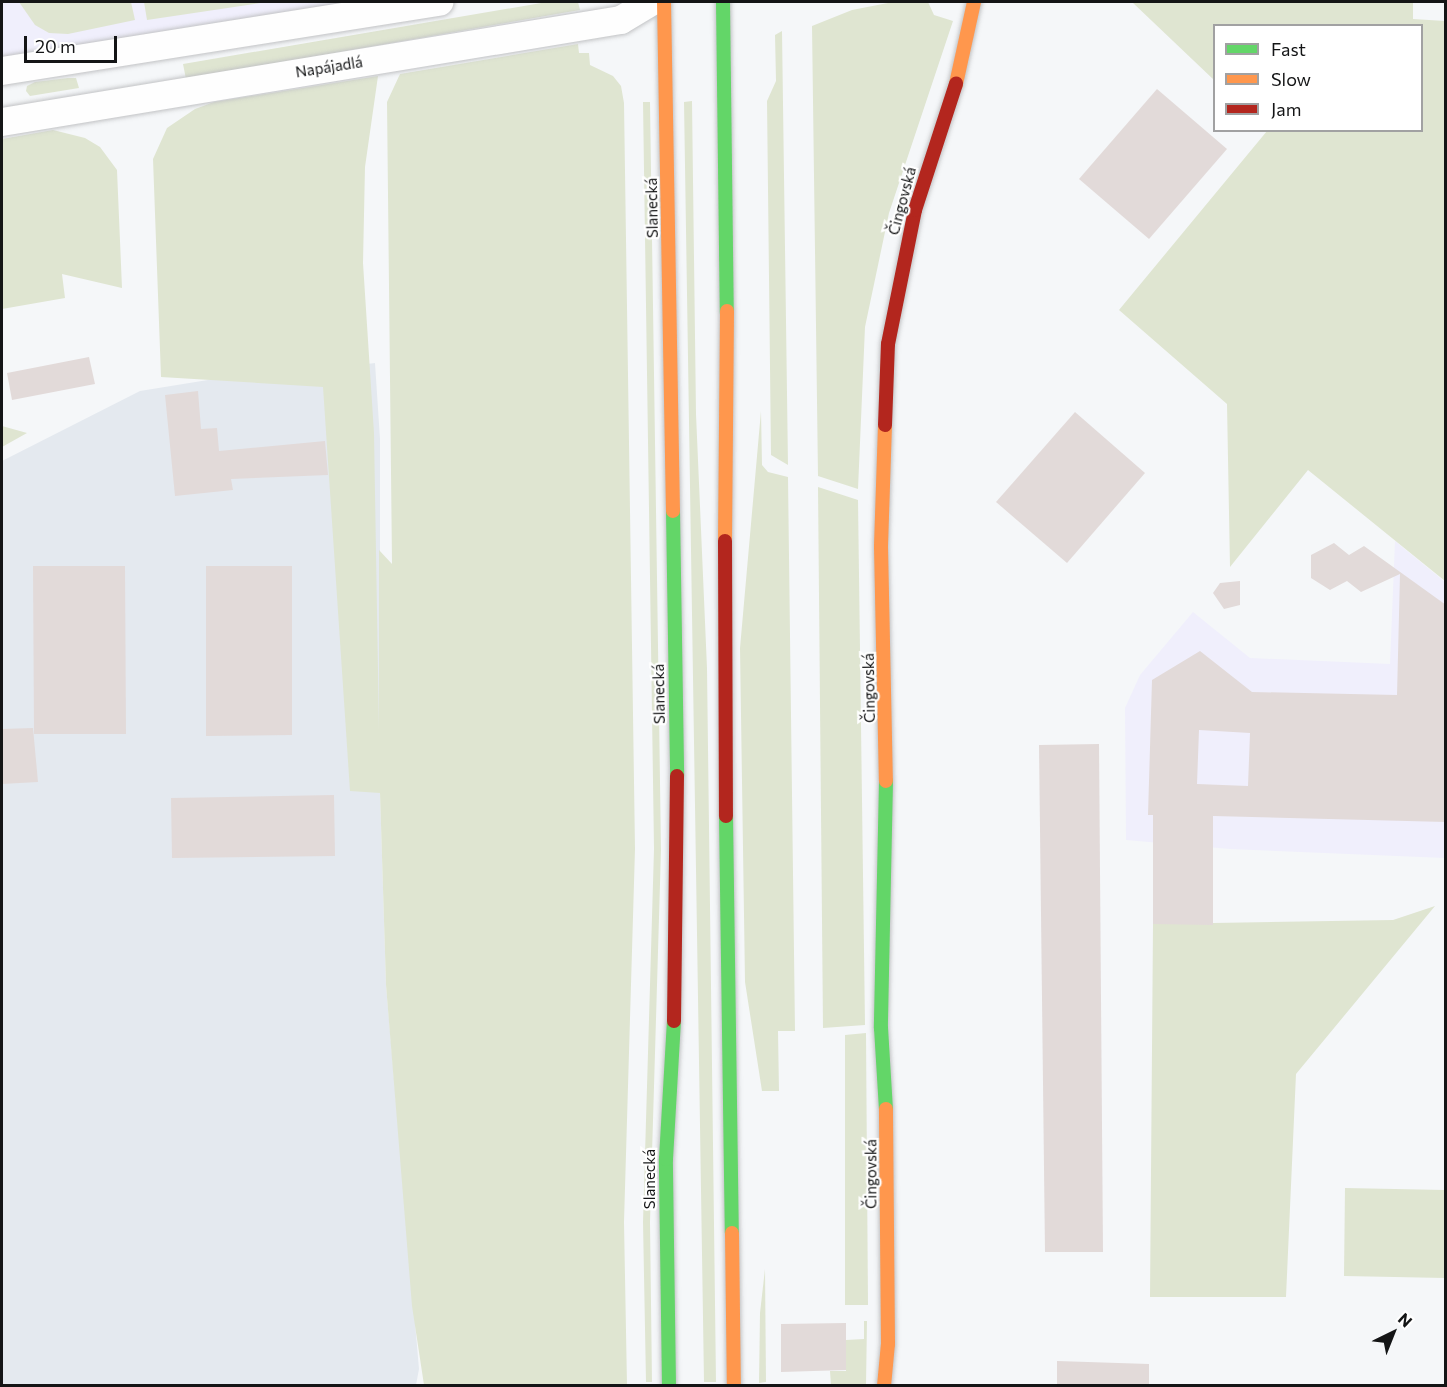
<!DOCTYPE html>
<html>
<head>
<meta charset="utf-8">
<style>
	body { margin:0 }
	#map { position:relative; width:1447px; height:1387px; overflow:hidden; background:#f5f7f9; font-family:Commissioner,sans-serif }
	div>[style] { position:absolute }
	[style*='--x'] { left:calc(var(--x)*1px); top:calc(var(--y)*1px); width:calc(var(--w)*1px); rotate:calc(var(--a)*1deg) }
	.commercial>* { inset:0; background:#f0effc }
	.built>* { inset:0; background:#e4e9ef }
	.green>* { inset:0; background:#dfe5d1 }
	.building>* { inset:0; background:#e2dad9 }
	.roads { filter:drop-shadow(0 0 2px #c2c3c5) drop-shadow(0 0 2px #c2c3c5) }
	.street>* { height:28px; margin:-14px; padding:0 14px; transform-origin:14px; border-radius:14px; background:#fefefe }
	.fast>* { height:14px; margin:-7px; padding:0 7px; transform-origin:7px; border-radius:7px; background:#63d668 }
	.slow>* { height:14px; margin:-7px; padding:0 7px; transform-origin:7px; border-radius:7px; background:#ff974d }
	.jam>* { height:14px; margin:-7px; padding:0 7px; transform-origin:7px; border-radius:7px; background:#b3261e }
	span { translate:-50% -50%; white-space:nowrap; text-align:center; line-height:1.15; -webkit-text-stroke:4.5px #fff; paint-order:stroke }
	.street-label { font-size:15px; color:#141516 }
	.frame { position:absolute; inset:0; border:3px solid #141516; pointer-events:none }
	.legend { position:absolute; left:1213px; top:24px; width:210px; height:108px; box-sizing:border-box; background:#fff; border:2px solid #a1a1a2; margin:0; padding:8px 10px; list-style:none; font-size:18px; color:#141516 }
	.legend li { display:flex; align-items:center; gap:12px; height:30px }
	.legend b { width:30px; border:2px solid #a1a1a2 }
	.north { position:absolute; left:1363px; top:1303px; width:60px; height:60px; -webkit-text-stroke:4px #fff; paint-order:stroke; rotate:43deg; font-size:16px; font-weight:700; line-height:24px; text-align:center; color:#141516 }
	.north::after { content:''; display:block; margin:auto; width:21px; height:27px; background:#141516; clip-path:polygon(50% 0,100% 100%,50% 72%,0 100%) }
	.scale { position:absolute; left:24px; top:36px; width:93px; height:27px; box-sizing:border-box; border:3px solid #141516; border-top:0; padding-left:8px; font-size:18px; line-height:21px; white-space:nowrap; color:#141516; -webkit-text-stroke:4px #fff; paint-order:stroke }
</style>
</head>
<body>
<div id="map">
	<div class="commercial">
		<div style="clip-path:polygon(2px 2px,440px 2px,2px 71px)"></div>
		<div style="clip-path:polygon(1395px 541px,1445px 582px,1445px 858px,1230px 849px,1126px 840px,1125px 708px,1140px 675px,1193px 612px,1250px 658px,1390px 664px)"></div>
	</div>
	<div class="built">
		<div style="clip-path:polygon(375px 363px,380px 439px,380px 792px,386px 985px,419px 1369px,416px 1385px,2px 1386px,2px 461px,140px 391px,214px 379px,240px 380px)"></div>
	</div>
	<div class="green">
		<div style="clip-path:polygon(19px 2px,131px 2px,135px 20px,68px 34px,49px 33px,35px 25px)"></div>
		<div style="clip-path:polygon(144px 2px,267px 2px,147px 20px)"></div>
		<div style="clip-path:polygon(547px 2px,578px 2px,580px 10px,186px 79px,183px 64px)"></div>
		<div style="clip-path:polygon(893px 2px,928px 2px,934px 15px,953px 21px,889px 213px,865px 327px,858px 489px,818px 476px,812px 26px,852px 10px)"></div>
		<div style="clip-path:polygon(1132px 2px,1413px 2px,1413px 19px,1445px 21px,1445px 581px,1308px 470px,1230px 567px,1227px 404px,1119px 310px,1267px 131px,1422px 130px,1422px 26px,1214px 26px,1214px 80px)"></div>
		<div style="clip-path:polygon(782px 31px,788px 465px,771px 455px,767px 101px,776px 81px,775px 35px)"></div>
		<div style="clip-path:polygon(578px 44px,579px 53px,589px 53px,590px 65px,613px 76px,621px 86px,624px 103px,635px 849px,624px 1222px,627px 1385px,424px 1385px,412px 1306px,386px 985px,380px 793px,350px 791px,323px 387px,161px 377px,153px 159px,167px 128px,195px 109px,214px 102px,378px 76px,365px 167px,363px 263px,374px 433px,379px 730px,379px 550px,392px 564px,387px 102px,400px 74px)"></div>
		<div style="clip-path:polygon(68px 78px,76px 78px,79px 88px,30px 96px,26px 91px,27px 86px,35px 82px)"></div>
		<div style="clip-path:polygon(692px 101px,696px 414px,707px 668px,716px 1382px,704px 1382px,684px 102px)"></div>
		<div style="clip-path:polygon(643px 102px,650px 102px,661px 850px,650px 1222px,652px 1382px,646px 1382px,643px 1222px,654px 849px)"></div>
		<div style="clip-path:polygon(53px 130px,85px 138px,100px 147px,117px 170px,122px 288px,62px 274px,65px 298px,2px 309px,2px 139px)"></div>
		<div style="clip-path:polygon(761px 411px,762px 465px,768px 472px,788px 477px,795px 1031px,778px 1031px,779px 1091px,762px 1091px,745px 982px,740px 648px)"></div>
		<div style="clip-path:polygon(2px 426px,27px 433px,2px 447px)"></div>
		<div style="clip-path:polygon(818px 487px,858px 500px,865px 1025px,823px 1028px)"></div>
		<div style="clip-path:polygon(1435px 906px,1296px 1074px,1286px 1297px,1150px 1297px,1153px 924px,1393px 920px)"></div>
		<div style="clip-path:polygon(866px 1033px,868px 1305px,845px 1305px,845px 1035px)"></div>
		<div style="clip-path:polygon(1345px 1188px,1445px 1190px,1445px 1278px,1344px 1276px)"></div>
		<div style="clip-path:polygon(765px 1269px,766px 1382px,759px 1383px,760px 1313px)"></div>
		<div style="clip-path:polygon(864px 1321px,867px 1321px,866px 1385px,831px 1385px,830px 1371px,846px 1371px,846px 1340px,864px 1339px)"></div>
	</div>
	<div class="building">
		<div style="clip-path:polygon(1157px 89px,1227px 149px,1149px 239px,1079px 179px)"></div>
		<div style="clip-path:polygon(89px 357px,95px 384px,12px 400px,7px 373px)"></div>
		<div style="clip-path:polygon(198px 391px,201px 429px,217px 428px,219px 451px,325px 441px,328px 475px,231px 479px,233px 490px,175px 496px,165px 395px)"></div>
		<div style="clip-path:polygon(1075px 412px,1145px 473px,1067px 563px,996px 502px)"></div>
		<div style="clip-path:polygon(evenodd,1334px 543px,1349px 555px,1364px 546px,1446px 605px,1446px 822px,1213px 816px,1213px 925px,1153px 924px,1153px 815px,1148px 815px,1152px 680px,1200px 651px,1252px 692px,1397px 695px,1400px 574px,1361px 592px,1347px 581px,1330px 590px,1311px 578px,1311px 555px,1334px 543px,1199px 730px,1250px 733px,1248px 786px,1197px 784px,1199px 730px)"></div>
		<div style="clip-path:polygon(33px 566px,125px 566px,126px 734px,34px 734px)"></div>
		<div style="clip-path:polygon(206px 566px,292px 566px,292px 735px,206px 736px)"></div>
		<div style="clip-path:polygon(1240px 581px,1240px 605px,1224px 609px,1213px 593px,1220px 583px)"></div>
		<div style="clip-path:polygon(33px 728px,38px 782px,2px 784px,2px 729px)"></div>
		<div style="clip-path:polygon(1099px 744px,1103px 1252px,1045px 1252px,1039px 745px)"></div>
		<div style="clip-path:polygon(334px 795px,335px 856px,172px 858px,171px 798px)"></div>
		<div style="clip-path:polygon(846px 1323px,846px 1370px,781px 1372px,781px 1324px)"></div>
		<div style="clip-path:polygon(1057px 1361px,1149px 1364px,1149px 1386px,1057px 1386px)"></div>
	</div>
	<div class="roads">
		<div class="street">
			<div style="--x:2;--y:71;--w:443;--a:-9"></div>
			<div style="--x:2;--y:122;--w:627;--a:-9.36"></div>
			<div style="--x:621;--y:20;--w:35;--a:-31"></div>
		</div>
		<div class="fast">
			<div style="--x:723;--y:2;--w:309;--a:89.3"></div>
			<div style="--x:673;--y:511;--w:265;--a:89.1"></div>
			<div style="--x:886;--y:781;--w:247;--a:91.2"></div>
			<div style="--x:881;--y:1028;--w:81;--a:86.5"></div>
			<div style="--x:726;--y:816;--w:417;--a:89.2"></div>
			<div style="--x:669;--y:1386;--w:227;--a:-90.8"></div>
			<div style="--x:666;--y:1159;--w:138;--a:-86.7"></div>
		</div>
		<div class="slow">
			<div style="--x:664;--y:2;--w:509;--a:88.99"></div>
			<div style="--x:956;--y:84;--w:84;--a:-77.6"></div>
			<div style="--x:885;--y:425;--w:122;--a:91.9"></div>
			<div style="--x:881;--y:547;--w:234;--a:88.8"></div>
			<div style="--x:725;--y:541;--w:230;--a:-89.5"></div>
			<div style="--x:732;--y:1233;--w:153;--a:89.3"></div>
			<div style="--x:884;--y:1386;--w:42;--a:-84.6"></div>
			<div style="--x:888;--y:1344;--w:235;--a:-90.5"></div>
		</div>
		<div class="jam">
			<div style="--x:885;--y:425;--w:81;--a:-87.9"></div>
			<div style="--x:888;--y:344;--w:137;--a:-78.6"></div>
			<div style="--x:915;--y:210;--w:133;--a:-72"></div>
			<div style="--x:725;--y:541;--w:275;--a:89.8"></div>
			<div style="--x:674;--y:1021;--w:245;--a:-89.3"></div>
		</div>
	</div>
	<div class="street-label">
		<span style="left:329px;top:67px;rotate:-9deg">Napájadlá</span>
		<span style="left:902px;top:201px;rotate:-75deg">Čingovská</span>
		<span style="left:652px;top:208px;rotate:-91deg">Slanecká</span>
		<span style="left:869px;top:688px;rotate:-91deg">Čingovská</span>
		<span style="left:659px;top:694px;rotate:-91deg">Slanecká</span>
		<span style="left:871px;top:1174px;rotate:-90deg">Čingovská</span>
		<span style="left:650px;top:1179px;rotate:-90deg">Slanecká</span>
	</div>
	<div class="frame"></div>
	<ul class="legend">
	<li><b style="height:8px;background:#63d668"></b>Fast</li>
	<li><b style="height:8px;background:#ff974d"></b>Slow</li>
	<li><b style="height:8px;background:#b3261e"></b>Jam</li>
	</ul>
	<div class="north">N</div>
	<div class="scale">20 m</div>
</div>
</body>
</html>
